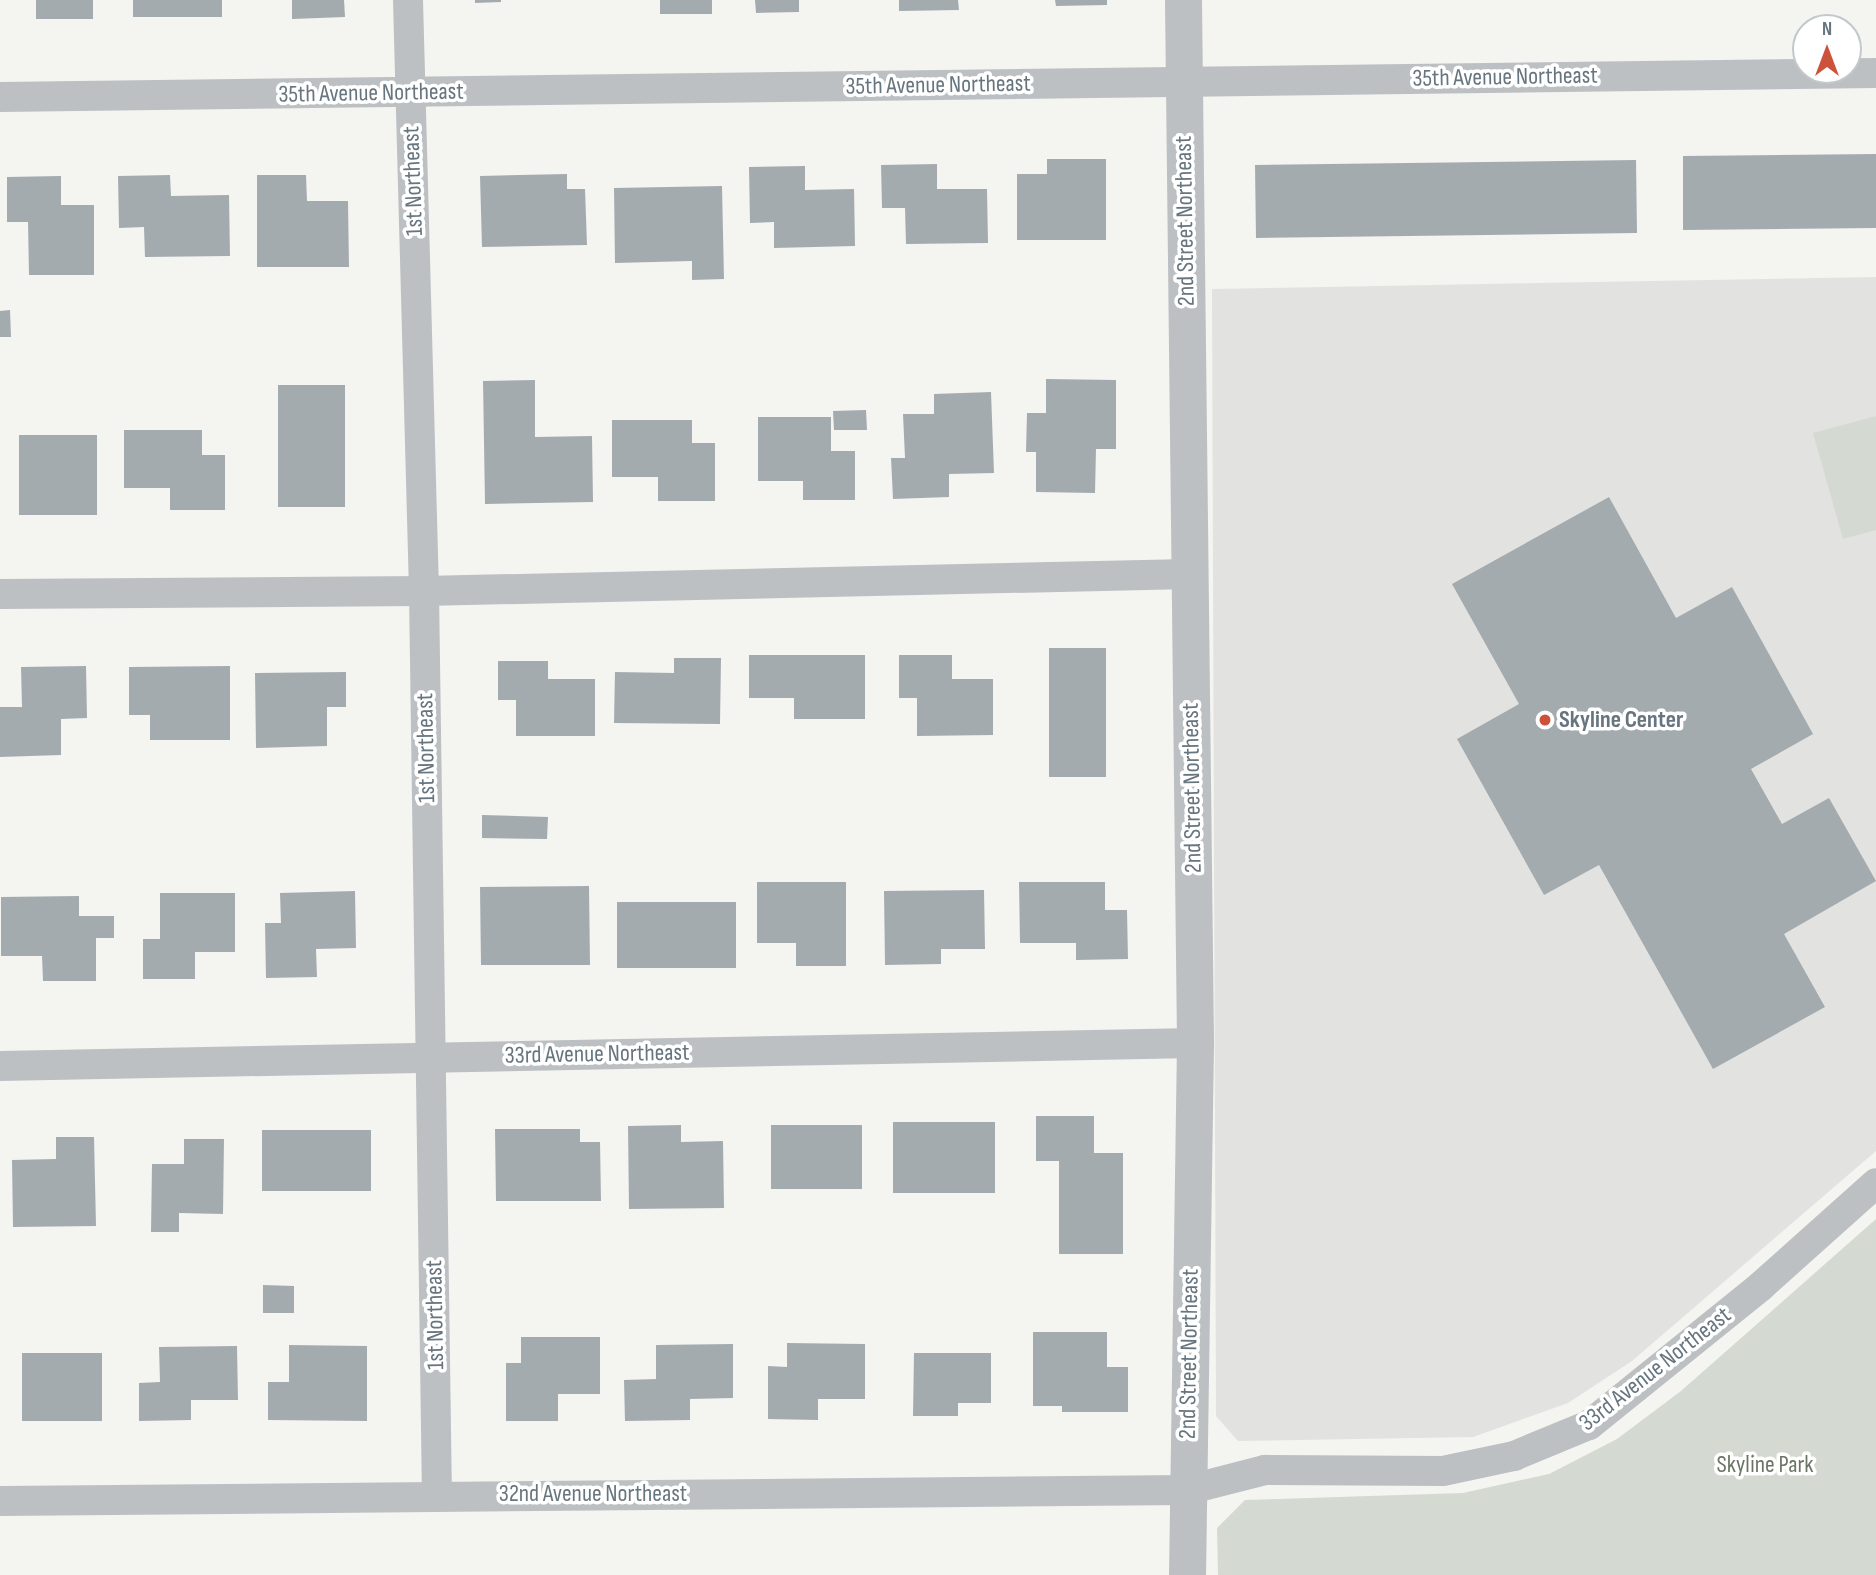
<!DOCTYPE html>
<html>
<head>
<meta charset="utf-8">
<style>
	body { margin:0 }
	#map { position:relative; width:1876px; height:1575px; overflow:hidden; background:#f4f4f1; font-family:"Sofia Sans Condensed",sans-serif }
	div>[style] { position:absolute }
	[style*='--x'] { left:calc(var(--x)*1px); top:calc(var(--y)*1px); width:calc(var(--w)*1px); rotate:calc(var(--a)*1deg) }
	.built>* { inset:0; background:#e2e3e1 }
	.green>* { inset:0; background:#d4d9d1 }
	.building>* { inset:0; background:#a4abaf }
	.minor>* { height:30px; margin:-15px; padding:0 15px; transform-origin:15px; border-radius:15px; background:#bcc0c2 }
	.tertiary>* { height:37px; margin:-18.5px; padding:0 18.5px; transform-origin:18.5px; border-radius:18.5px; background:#bcc0c2 }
	.dots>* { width:19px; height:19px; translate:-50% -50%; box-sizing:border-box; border:4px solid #fff; border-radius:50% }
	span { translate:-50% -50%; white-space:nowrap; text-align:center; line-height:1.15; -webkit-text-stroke:7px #fff; paint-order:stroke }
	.street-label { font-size:24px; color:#67757e }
	.poi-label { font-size:24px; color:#67757e; font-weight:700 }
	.left { translate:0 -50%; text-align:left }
	.park-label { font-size:24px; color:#697665 }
	.north { position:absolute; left:1792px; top:14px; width:70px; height:70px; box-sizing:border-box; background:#fff; border:2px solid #c2c8cb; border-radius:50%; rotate:0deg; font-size:19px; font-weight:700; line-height:28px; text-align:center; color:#67757e }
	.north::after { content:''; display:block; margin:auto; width:24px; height:32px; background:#cc5339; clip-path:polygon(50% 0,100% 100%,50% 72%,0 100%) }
</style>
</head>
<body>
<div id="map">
	<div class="built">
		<div style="clip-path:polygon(1876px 277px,1876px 1151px,1632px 1361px,1568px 1403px,1473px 1437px,1238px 1441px,1216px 1416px,1212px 289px)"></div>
	</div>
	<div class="green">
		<div style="clip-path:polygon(1876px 416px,1876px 530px,1843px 539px,1813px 433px)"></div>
		<div style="clip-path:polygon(1876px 1219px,1876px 1575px,1218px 1575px,1217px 1528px,1245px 1500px,1463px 1493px,1549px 1474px,1617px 1439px,1681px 1391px)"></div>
	</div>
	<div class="building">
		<div style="clip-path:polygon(36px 0,93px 0,93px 19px,36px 19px)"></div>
		<div style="clip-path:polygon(133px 0,222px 0,222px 17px,133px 17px)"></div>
		<div style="clip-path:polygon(292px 0,344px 0,345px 17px,292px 19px)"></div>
		<div style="clip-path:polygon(475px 0,501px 0,501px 2px,475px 3px)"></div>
		<div style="clip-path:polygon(660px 0,712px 0,712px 14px,660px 14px)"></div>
		<div style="clip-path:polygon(755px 0,799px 0,799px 12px,756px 13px)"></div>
		<div style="clip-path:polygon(899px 0,958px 0,959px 10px,899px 11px)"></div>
		<div style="clip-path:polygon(1055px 0,1107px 0,1107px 5px,1056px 6px)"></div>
		<div style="clip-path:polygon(1876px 154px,1876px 228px,1683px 230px,1683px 156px)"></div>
		<div style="clip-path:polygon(1047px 159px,1106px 159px,1106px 240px,1017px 240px,1017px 174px,1047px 174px)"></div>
		<div style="clip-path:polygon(1636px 160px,1637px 233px,1256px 238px,1255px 165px)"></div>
		<div style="clip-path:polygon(937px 164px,937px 189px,987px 189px,988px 243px,906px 244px,905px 208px,882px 208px,881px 165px)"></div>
		<div style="clip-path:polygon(805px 166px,805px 190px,854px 189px,855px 246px,774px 248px,774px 222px,750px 223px,749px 167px)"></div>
		<div style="clip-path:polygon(567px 174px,567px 189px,585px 189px,587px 245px,482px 247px,480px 176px)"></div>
		<div style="clip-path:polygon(170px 175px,171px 196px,229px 195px,230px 256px,145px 257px,144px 227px,119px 228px,118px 176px)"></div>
		<div style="clip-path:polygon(257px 175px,306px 175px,307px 201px,348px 201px,349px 267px,257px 267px)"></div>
		<div style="clip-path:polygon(61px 176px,61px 205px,94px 205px,94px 275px,29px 275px,28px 222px,7px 222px,7px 177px)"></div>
		<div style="clip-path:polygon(722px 186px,724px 279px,692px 280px,692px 261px,615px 263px,614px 188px)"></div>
		<div style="clip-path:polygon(10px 310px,11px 337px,0 337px,0 311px)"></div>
		<div style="clip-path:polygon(1046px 379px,1116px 380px,1116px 449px,1096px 449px,1095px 493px,1036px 492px,1036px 452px,1026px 452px,1027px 413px,1046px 413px)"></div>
		<div style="clip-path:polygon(535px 380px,535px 437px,592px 436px,593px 502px,485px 504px,483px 381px)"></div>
		<div style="clip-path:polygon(278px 385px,345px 385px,345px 507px,278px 507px)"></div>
		<div style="clip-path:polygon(991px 392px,994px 473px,949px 474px,949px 497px,893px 499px,891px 458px,905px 458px,903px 414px,934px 414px,934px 394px)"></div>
		<div style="clip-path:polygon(866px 410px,867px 430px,834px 430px,833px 411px)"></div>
		<div style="clip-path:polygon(758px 417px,831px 417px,831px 451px,855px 451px,855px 500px,803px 500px,803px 481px,758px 481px)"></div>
		<div style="clip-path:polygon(612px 420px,692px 420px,692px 443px,715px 443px,715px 501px,658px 501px,658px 477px,612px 477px)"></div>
		<div style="clip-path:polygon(124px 430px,202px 430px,202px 455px,225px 455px,225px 510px,170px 510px,170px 488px,124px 488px)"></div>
		<div style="clip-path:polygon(19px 435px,97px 435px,97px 515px,19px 515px)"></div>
		<div style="clip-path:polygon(1609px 497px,1676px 618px,1732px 587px,1813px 734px,1751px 769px,1782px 824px,1829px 798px,1876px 881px,1784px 934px,1825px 1007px,1713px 1069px,1599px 865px,1544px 895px,1457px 739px,1519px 704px,1452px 584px)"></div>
		<div style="clip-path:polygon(1049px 648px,1106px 648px,1106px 777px,1049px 777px)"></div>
		<div style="clip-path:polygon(749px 655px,865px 655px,865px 719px,794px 719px,794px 698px,749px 698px)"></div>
		<div style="clip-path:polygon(899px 655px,952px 655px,952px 679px,993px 679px,993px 735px,917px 736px,917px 698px,899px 698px)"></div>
		<div style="clip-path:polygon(674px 658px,721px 658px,720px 724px,614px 723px,615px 672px,674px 673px)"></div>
		<div style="clip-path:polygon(498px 661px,548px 661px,548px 679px,595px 679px,595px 736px,516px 736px,516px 700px,498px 700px)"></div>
		<div style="clip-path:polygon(86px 666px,87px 718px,61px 719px,61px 755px,0 757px,0 707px,22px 707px,21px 667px)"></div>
		<div style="clip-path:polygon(230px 666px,230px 740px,150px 740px,150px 715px,129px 715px,129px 667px)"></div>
		<div style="clip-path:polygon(346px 672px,346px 707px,327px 707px,327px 746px,256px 748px,255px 673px)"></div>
		<div style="clip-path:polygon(482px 815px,548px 817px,547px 839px,482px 838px)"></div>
		<div style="clip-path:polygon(757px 882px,846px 882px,846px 966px,796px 966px,796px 943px,757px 943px)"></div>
		<div style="clip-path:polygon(1019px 882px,1105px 882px,1105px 910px,1127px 910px,1128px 959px,1076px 960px,1076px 943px,1020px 943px)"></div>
		<div style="clip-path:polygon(589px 886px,590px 965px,481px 965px,480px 887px)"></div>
		<div style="clip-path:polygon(984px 890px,985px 949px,941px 949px,941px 964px,885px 965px,884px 891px)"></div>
		<div style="clip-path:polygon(355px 891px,356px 948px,316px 949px,317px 977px,266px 978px,265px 923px,281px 923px,280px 893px)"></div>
		<div style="clip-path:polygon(160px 893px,235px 893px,235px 952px,195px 952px,195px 979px,143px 979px,143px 939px,160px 939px)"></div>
		<div style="clip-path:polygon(79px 896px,79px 916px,114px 916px,114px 938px,96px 938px,96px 981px,43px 981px,42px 956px,1px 956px,1px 897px)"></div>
		<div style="clip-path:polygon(617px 902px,736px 902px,736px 968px,617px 968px)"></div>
		<div style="clip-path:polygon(1036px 1116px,1094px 1116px,1094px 1153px,1123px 1153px,1123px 1254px,1059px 1254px,1059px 1161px,1036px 1161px)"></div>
		<div style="clip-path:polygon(893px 1122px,995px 1122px,995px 1193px,893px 1193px)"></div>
		<div style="clip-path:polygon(681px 1125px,681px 1142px,723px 1141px,724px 1208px,629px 1209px,628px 1126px)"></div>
		<div style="clip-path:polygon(771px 1125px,862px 1125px,862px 1189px,771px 1189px)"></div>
		<div style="clip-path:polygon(495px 1129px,580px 1129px,580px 1142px,600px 1142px,601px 1201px,496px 1201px)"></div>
		<div style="clip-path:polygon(262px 1130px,371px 1130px,371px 1191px,262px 1191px)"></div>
		<div style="clip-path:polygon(56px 1137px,94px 1137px,96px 1226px,13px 1227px,12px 1160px,56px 1159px)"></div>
		<div style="clip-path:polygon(184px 1139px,224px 1139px,223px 1214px,179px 1213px,179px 1232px,151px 1232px,152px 1164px,184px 1164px)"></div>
		<div style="clip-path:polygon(263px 1285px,294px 1286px,294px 1313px,263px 1313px)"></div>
		<div style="clip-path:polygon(1033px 1332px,1107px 1332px,1107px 1367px,1128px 1367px,1128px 1412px,1062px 1412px,1062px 1406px,1033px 1406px)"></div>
		<div style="clip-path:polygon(521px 1337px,600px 1337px,600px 1394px,558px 1394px,558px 1421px,506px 1421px,506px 1363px,521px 1363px)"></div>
		<div style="clip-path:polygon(787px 1343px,865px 1344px,865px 1399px,818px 1399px,818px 1420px,768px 1419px,768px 1366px,787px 1367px)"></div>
		<div style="clip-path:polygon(733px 1344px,733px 1398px,690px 1399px,690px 1420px,625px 1421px,624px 1380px,656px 1379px,656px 1345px)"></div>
		<div style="clip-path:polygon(289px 1345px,367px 1346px,367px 1421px,268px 1420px,268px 1382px,289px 1382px)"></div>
		<div style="clip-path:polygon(237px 1346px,238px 1400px,191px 1400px,191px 1420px,139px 1421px,139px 1383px,160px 1382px,159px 1347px)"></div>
		<div style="clip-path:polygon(22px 1353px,102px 1353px,102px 1421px,22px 1421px)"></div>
		<div style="clip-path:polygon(914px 1353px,991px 1353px,991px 1403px,958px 1403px,958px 1416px,913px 1416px)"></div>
	</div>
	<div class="minor">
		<div style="--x:408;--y:0;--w:591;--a:88.45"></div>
		<div style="--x:424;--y:591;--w:904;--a:89.18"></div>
		<div style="--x:0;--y:97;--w:1876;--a:-0.73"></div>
		<div style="--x:0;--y:594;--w:424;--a:-0.4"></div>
		<div style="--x:424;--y:591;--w:766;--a:-1.27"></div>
		<div style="--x:0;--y:1066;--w:1195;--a:-1.1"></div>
		<div style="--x:0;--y:1501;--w:1187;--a:-0.53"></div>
		<div style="--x:1187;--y:1490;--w:81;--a:-14.4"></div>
		<div style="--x:1265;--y:1470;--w:178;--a:0.3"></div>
		<div style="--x:1443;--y:1471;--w:73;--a:-11.9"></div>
		<div style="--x:1514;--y:1456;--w:81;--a:-22.5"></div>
		<div style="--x:1589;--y:1425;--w:221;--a:-38.9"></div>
		<div style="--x:1761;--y:1286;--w:154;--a:-41.8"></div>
	</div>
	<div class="tertiary">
		<div style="--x:1183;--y:0;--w:1043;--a:89.34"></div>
		<div style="--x:1195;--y:1043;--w:532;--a:90.86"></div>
	</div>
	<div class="dots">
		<div style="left:1545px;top:720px;background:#cc5339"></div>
	</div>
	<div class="street-label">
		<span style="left:1505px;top:77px;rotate:-1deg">35th Avenue Northeast</span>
		<span style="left:938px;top:85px;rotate:-1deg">35th Avenue Northeast</span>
		<span style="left:371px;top:93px;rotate:-1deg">35th Avenue Northeast</span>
		<span style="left:413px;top:181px;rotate:-92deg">1st Northeast</span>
		<span style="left:1185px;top:221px;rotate:-91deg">2nd Street Northeast</span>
		<span style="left:426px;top:748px;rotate:-91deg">1st Northeast</span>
		<span style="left:1192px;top:788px;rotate:-91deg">2nd Street Northeast</span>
		<span style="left:597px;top:1054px;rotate:-1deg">33rd Avenue Northeast</span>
		<span style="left:435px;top:1315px;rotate:-91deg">1st Northeast</span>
		<span style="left:1189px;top:1354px;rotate:-89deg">2nd Street Northeast</span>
		<span style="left:1655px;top:1369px;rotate:-38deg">33rd Avenue Northeast</span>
		<span style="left:593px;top:1494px">32nd Avenue Northeast</span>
	</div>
	<div class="poi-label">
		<span class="left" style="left:1559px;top:720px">Skyline Center</span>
	</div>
	<div class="park-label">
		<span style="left:1765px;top:1465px">Skyline Park</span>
	</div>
	<div class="north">N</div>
</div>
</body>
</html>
